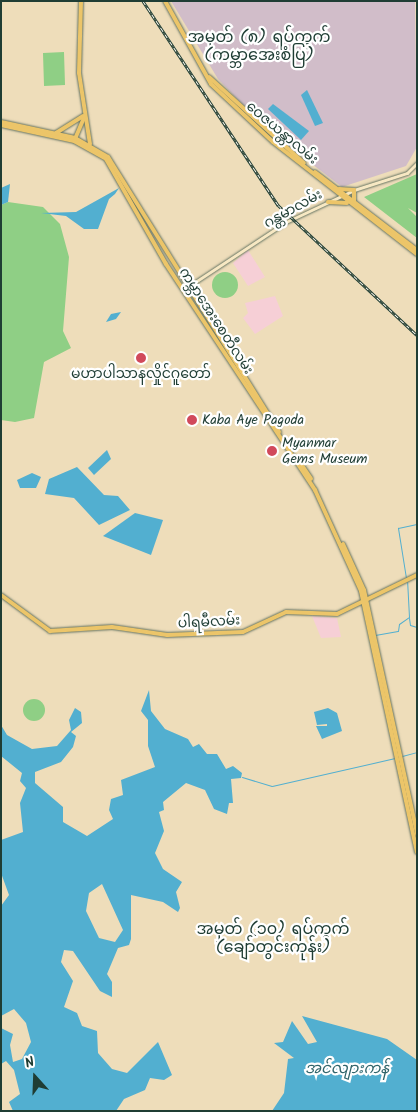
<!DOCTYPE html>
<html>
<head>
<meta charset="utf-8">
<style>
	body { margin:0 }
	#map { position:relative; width:418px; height:1112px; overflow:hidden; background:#eeddba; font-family:Kalam,"Noto Sans Myanmar",sans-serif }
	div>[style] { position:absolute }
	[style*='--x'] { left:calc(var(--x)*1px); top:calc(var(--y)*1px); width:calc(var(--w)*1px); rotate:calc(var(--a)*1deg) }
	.built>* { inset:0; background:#f6cfd6 }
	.industrial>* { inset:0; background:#d1bdc9 }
	.green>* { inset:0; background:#8fcf85 }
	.round { border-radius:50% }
	.water>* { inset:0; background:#52afd0 }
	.stream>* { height:1px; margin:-0.5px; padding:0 0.5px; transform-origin:0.5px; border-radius:0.5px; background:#52afd0 }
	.roads { filter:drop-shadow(0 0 1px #677563) drop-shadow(0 0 1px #677563) }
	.secondary>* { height:3px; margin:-1.5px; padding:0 1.5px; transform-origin:1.5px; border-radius:1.5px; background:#f7e8c3 }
	.primary>* { height:4px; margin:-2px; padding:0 2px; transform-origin:2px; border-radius:2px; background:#ecc569 }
	.rail>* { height:3px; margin-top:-1.5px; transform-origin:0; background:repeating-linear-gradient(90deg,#fff 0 4px,#1f3d34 0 8px); box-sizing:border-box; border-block:1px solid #1f3d34 }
	.dots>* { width:14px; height:14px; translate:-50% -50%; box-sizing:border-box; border:2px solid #fff; border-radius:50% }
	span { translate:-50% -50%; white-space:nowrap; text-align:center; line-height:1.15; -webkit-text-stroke:4.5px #fff; paint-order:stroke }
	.street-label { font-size:14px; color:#1f3d34 }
	.poi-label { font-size:14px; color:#1f3d34 }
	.left { translate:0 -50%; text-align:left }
	.water-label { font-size:15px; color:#31656b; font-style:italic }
	.quarter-label { font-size:16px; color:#1f3d34 }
	.frame { position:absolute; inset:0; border:2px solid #1f3d34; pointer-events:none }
	.north { position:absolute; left:10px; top:1052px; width:50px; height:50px; -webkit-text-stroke:4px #fff; paint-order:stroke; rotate:340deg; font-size:14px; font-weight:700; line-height:20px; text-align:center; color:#1f3d34 }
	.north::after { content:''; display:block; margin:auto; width:18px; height:22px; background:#1f3d34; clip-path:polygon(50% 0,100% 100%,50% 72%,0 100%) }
</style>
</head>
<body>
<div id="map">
	<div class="built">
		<div style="clip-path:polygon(248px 250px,265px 277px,248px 286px,233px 263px)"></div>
		<div style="clip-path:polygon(275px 296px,283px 316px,255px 334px,243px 318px,248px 313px,245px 303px)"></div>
		<div style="clip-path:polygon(312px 616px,337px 618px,341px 637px,321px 638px)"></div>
	</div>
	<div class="industrial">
		<div style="clip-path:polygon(171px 1px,415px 1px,417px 147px,406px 166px,342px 187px,265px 128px,218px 79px)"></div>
	</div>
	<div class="green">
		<div style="clip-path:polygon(64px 52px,65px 85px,44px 86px,43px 53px)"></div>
		<div style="clip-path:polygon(417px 174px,417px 213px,408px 208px,417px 217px,417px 238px,364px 197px)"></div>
		<div style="clip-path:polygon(8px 202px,43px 207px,60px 224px,69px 257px,63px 331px,71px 348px,44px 362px,34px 418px,15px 422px,1px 420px,1px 205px)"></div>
		<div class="round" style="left:212px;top:272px;width:26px;height:26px"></div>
		<div class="round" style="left:23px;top:699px;width:22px;height:22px"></div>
	</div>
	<div class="water">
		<div style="clip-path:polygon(307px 90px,323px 123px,315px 126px,301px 95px)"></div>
		<div style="clip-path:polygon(273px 104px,309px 131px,301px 140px,268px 109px)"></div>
		<div style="clip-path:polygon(10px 184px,8px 202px,1px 205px,1px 188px)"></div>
		<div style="clip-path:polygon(119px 188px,115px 194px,109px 199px,98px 229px,84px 229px,66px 216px,41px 213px,76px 212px)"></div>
		<div style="clip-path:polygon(121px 312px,116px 319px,106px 322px,111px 314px)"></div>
		<div style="clip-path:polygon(107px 450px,111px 459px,94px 475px,88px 468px)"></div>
		<div style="clip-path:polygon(77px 467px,104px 495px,118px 496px,130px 510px,99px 525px,74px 498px,45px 494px,49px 479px)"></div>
		<div style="clip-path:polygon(32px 473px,41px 477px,36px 488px,20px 488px,17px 480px)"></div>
		<div style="clip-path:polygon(135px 513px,163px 520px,151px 555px,103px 536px)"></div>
		<div style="clip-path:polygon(evenodd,149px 690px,151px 711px,165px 729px,188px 739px,193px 747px,199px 744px,207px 754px,217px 754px,226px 769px,233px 766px,242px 773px,241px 778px,231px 779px,233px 803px,229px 803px,227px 814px,214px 809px,205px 790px,186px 783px,163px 802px,164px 810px,159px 812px,164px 831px,155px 853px,163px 869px,182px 882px,176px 892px,180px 908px,178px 912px,163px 902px,131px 895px,131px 939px,129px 945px,118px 948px,107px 974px,112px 982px,112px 997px,100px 991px,73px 951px,64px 950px,61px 962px,73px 981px,64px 1007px,77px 1013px,82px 1026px,97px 1031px,98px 1053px,112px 1069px,127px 1073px,158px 1042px,172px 1075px,164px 1080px,150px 1078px,145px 1090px,124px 1099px,116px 1111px,13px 1111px,9px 1102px,20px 1094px,14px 1070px,6px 1061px,1px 1064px,1px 1028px,13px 1034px,10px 1045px,13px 1062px,22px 1059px,31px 1042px,26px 1023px,14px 1009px,1px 1016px,1px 906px,9px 895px,1px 873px,1px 840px,23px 832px,20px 803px,26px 788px,20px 781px,22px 773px,1px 756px,1px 725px,7px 735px,32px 749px,57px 746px,71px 730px,69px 720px,75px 708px,81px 712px,82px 723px,71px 732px,76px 736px,73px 747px,61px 762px,35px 772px,35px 783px,63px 807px,63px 822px,87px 836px,113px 819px,109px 810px,111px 799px,123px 795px,121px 780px,155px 767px,148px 746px,148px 720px,141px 711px,149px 690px,102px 884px,123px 930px,115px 942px,99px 938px,86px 911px,89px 893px,102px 884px)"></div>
		<div style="clip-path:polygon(328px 708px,337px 713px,342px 731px,322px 739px,316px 726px,327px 726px,327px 724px,317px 725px,314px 712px)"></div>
		<div style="clip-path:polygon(302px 1016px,387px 1039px,417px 1060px,417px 1111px,272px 1111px,284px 1093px,288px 1059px,294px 1058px,274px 1043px,283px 1042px,292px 1021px,308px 1044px,317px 1042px)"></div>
	</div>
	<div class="stream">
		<div style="--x:406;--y:578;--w:51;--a:-99.1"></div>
		<div style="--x:398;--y:528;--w:19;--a:-12"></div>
		<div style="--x:409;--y:618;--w:7;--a:82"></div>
		<div style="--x:410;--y:625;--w:7;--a:16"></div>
		<div style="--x:375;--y:635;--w:23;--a:-10"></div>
		<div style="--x:398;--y:631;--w:7;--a:-82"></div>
		<div style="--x:399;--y:624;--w:12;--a:-35"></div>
		<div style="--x:409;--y:617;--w:35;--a:-93"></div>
		<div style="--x:402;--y:756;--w:16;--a:-15"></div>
		<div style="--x:242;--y:777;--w:31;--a:17"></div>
		<div style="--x:272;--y:786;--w:126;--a:-12.8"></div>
	</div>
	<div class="roads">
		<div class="secondary">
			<div style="--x:183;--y:290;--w:123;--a:-33.4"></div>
			<div style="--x:286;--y:222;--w:75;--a:-25.2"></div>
			<div style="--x:354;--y:190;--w:56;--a:-17.8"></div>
			<div style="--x:407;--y:173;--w:14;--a:-45"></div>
		</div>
		<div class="primary">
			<div style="--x:81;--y:1;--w:72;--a:91.6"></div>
			<div style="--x:79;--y:73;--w:72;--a:81.2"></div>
			<div style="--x:165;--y:1;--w:95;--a:61"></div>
			<div style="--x:211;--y:84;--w:85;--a:43.1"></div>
			<div style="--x:273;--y:142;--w:182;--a:37.9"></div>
			<div style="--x:209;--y:77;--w:128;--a:42.2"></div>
			<div style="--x:1;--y:122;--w:76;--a:12.2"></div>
			<div style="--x:75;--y:138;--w:38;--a:30"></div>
			<div style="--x:108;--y:157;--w:324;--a:58.1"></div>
			<div style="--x:1;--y:125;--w:75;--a:12.4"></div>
			<div style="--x:74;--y:141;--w:37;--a:29"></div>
			<div style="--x:106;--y:159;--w:121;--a:60.3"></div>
			<div style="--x:166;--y:264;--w:271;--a:56.6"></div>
			<div style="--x:315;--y:490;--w:111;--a:65.5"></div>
			<div style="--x:361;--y:591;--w:267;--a:77.9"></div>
			<div style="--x:56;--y:133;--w:32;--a:-32"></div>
			<div style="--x:75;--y:139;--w:23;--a:-67"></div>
			<div style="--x:315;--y:172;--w:128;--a:37.4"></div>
			<div style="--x:339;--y:189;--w:15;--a:4"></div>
			<div style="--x:354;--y:190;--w:12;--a:90"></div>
			<div style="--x:328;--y:202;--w:19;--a:3"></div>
			<div style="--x:297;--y:458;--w:25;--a:56"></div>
			<div style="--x:343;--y:544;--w:51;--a:65.5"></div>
			<div style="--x:364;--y:590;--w:250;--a:77.7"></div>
			<div style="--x:1;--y:595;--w:61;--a:36.3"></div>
			<div style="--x:50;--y:631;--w:62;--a:-3.7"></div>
			<div style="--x:112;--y:627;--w:56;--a:8.3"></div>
			<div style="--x:167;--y:635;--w:76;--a:-2.3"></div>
			<div style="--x:243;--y:632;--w:47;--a:-24.9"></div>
			<div style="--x:286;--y:612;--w:51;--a:2.2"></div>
			<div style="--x:337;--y:614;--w:89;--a:-26"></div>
		</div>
	</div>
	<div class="rail">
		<div style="--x:143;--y:1;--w:245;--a:56.5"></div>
		<div style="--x:278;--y:205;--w:190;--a:43.1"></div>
	</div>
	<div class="dots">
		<div style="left:141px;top:358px;background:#d1495b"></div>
		<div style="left:192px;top:420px;background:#d1495b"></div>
		<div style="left:272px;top:451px;background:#d1495b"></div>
	</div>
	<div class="street-label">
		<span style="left:282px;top:133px;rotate:40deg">ဝေဇယန္တာလမ်း</span>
		<span style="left:293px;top:209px;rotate:-29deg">ဂန္တမာလမ်း</span>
		<span style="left:216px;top:321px;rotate:57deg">ကမ္ဘာအေးစေတီလမ်း</span>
		<span style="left:209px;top:622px;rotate:-3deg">ပါရမီလမ်း</span>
	</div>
	<div class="poi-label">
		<span style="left:141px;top:374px">မဟာပါသာနလှိုင်ဂူတော်</span>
		<span class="left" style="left:202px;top:420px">Kaba Aye Pagoda</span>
		<span class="left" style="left:282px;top:451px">Myanmar<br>Gems Museum</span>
	</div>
	<div class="water-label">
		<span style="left:347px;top:1070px">အင်လျားကန်</span>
	</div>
	<div class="quarter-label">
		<span style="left:259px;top:47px">အမှတ် (၈) ရပ်ကွက်<br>(ကမ္ဘာအေးစံပြ)</span>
		<span style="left:273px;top:939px">အမှတ် (၁၀) ရပ်ကွက်<br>(ချော်တွင်းကုန်း)</span>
	</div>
	<div class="frame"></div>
	<div class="north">N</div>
</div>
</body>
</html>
